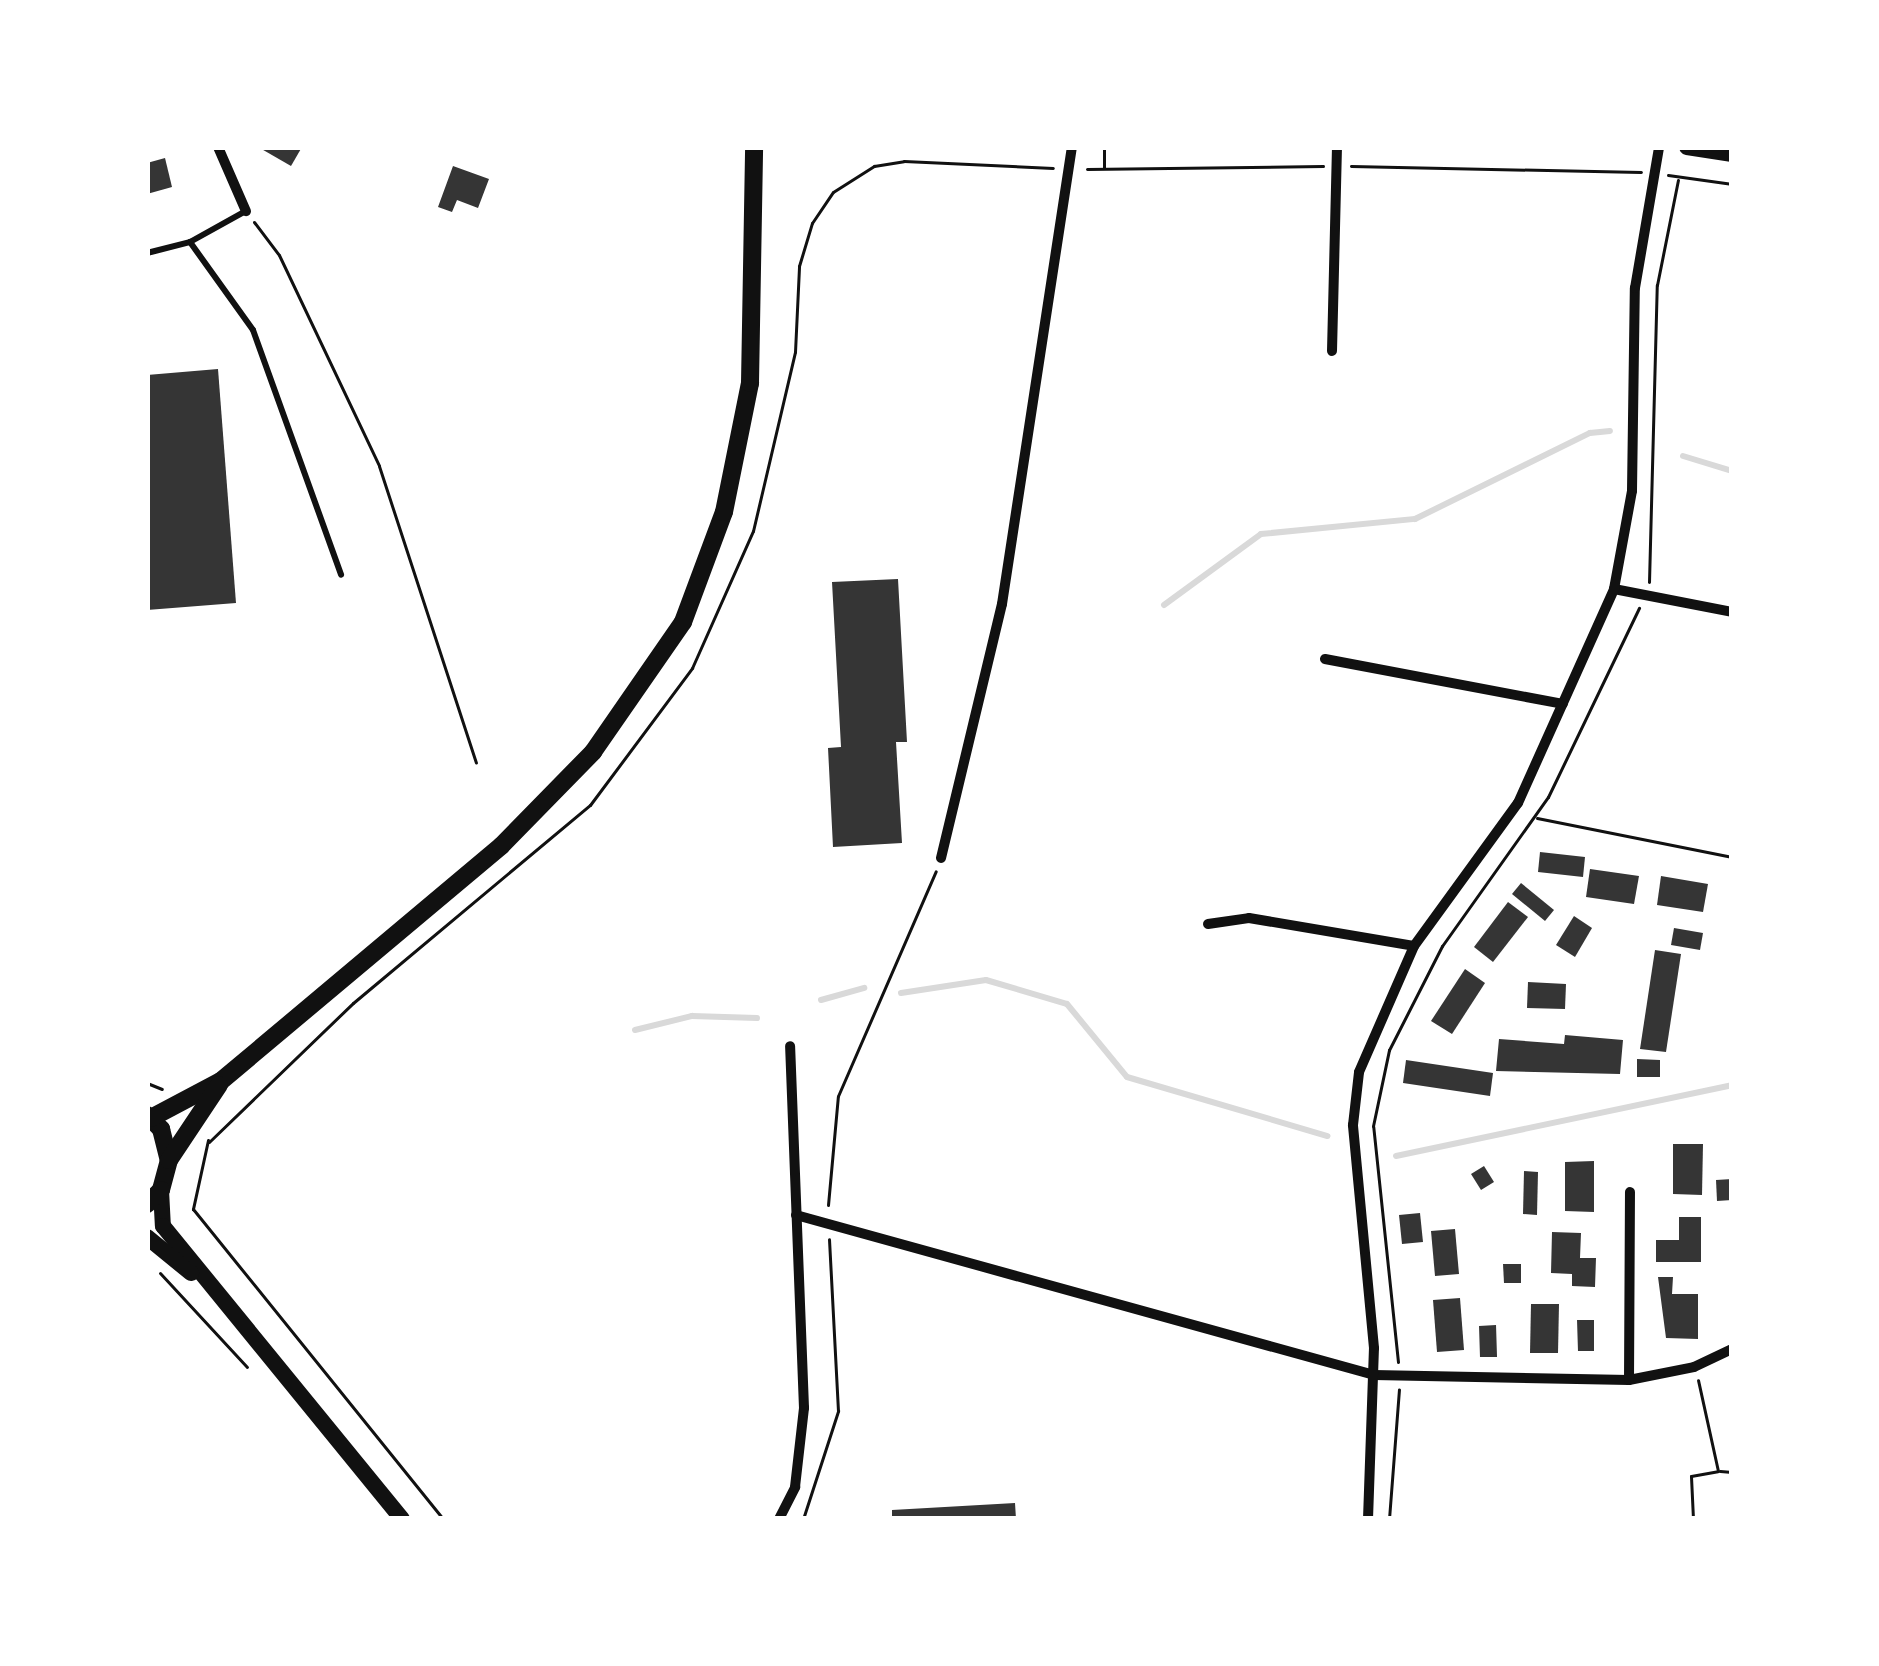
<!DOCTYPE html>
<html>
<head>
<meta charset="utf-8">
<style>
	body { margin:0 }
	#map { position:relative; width:1879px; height:1666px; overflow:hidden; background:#fff; font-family:Roboto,sans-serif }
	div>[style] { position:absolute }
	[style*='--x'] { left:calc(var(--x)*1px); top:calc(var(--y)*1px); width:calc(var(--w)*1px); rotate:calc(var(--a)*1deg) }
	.stream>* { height:6px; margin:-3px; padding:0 3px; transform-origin:3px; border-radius:3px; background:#d9d9d9 }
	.building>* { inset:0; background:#353535 }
	.path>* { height:3px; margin:-1.5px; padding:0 1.5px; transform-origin:1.5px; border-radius:1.5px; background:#111 }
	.service>* { height:6px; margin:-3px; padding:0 3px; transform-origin:3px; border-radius:3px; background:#111 }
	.minor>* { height:10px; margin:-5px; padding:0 5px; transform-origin:5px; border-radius:5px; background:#111 }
	.secondary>* { height:16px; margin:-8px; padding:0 8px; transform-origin:8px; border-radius:8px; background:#111 }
	.primary>* { height:18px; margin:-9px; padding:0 9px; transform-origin:9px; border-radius:9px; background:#111 }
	span { translate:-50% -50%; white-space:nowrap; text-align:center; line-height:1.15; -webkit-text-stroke:9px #fff; paint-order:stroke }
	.frame { position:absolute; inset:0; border:150px solid #fff; pointer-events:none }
</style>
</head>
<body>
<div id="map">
	<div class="stream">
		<div style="--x:1683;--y:456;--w:51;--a:17"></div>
		<div style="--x:1164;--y:605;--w:120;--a:-36.2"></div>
		<div style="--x:1261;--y:534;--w:155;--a:-5.6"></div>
		<div style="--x:1415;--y:519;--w:195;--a:-26.2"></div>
		<div style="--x:1590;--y:433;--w:20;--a:-6"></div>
		<div style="--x:901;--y:993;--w:86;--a:-8.7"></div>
		<div style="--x:986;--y:980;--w:84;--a:16.5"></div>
		<div style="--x:1067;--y:1004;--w:94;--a:50.6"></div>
		<div style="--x:1127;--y:1077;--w:209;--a:16.4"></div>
		<div style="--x:821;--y:1000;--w:45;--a:-15.6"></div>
		<div style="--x:635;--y:1030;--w:59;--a:-13.8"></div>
		<div style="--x:692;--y:1016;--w:65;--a:1.8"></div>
		<div style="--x:1396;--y:1156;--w:343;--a:-11.9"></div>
	</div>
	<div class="building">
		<div style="clip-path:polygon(258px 147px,302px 147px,291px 166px)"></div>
		<div style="clip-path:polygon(165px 158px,172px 187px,147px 194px,147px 163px)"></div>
		<div style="clip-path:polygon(453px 166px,489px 179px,478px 208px,457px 200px,452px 212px,438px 207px)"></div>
		<div style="clip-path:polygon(218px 369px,236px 603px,147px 610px,147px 375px)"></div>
		<div style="clip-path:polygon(898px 579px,907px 742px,896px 742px,902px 843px,833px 847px,828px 748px,841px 747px,832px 582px)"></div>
		<div style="clip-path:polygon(1540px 852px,1585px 857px,1583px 877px,1538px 872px)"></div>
		<div style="clip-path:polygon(1590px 869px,1639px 876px,1634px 904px,1586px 897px)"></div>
		<div style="clip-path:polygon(1661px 876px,1708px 884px,1703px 912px,1657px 905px)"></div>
		<div style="clip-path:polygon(1521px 883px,1554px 910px,1545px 921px,1512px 894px)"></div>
		<div style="clip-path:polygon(1508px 902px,1528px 917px,1493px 962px,1474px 947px)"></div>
		<div style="clip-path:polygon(1574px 916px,1592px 928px,1575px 957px,1556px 945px)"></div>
		<div style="clip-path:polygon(1674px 928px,1703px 933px,1700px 950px,1671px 945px)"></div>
		<div style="clip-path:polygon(1655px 950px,1681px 954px,1666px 1052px,1640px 1049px)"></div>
		<div style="clip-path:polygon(1465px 969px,1485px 983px,1452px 1034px,1431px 1021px)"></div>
		<div style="clip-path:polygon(1528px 982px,1566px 984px,1565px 1009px,1527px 1008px)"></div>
		<div style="clip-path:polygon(1565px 1035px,1623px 1040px,1620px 1074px,1496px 1071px,1499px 1039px,1564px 1044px)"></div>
		<div style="clip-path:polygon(1637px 1059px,1660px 1060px,1660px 1077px,1637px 1077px)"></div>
		<div style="clip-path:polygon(1406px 1060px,1493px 1073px,1490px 1096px,1403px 1083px)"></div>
		<div style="clip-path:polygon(1673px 1144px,1703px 1144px,1702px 1195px,1673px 1194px)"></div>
		<div style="clip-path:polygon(1594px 1161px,1594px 1212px,1565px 1211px,1565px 1162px)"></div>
		<div style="clip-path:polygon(1484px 1166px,1494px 1182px,1481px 1190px,1471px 1174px)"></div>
		<div style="clip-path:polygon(1524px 1171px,1538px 1172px,1537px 1215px,1523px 1214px)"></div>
		<div style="clip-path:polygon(1732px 1179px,1732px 1200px,1717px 1201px,1716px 1180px)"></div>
		<div style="clip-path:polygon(1420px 1213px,1423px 1242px,1402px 1244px,1399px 1215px)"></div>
		<div style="clip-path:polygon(1679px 1217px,1701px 1217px,1701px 1262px,1656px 1262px,1656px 1240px,1679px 1240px)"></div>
		<div style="clip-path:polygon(1455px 1229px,1459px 1274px,1435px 1276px,1431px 1231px)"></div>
		<div style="clip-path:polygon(1552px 1232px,1581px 1233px,1580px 1258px,1596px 1258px,1595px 1287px,1572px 1286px,1572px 1274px,1551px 1273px)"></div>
		<div style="clip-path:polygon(1503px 1264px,1521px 1264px,1521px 1283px,1504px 1283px)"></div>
		<div style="clip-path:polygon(1658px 1277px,1673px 1277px,1672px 1294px,1698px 1294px,1698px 1339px,1666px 1338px)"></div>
		<div style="clip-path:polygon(1460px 1298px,1464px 1350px,1437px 1352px,1433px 1300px)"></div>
		<div style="clip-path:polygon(1531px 1304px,1559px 1304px,1558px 1353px,1530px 1353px)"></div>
		<div style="clip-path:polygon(1577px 1320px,1594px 1320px,1594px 1351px,1578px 1351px)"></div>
		<div style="clip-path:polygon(1496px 1325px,1497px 1357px,1480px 1357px,1479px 1326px)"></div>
		<div style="clip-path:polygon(1015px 1503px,1016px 1519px,892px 1519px,892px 1510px)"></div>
	</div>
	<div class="path">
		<div style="--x:1351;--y:166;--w:290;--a:1.2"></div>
		<div style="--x:1104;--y:167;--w:20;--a:-90"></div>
		<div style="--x:1087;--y:169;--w:236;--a:-0.7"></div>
		<div style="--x:1668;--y:175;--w:65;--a:8"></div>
		<div style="--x:254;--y:222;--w:41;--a:52.9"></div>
		<div style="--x:279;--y:255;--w:233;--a:64.6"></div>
		<div style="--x:379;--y:466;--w:312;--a:71.9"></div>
		<div style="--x:1649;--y:582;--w:297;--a:-88.5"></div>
		<div style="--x:1657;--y:285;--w:107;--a:-78.7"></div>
		<div style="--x:1537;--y:818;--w:199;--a:11.3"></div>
		<div style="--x:147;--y:1083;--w:16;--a:22"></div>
		<div style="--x:208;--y:1140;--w:71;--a:102.3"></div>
		<div style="--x:193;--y:1209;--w:398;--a:51.1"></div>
		<div style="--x:209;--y:1142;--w:200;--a:-44"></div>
		<div style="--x:353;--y:1003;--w:309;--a:-39.9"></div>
		<div style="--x:590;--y:805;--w:171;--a:-53.3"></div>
		<div style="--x:692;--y:668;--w:150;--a:-66"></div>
		<div style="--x:753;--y:531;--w:184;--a:-76.8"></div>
		<div style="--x:795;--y:352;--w:86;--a:-87.3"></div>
		<div style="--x:799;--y:266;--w:45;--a:-73.2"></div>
		<div style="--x:812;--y:223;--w:37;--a:-56"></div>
		<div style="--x:833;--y:192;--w:49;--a:-32.4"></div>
		<div style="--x:874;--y:166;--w:30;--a:-9"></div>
		<div style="--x:904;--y:161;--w:149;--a:2.7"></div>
		<div style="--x:828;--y:1205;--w:109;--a:-84.8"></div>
		<div style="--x:838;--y:1096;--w:245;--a:-66.5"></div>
		<div style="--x:160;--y:1273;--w:128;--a:47.2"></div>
		<div style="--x:1398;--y:1362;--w:237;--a:-96"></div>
		<div style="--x:1373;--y:1126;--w:78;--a:-78.1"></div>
		<div style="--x:1389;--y:1050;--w:117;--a:-63"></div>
		<div style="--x:1442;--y:946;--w:183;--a:-54.6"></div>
		<div style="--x:1548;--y:797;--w:210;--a:-64.3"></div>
		<div style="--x:1720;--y:1471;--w:12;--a:5"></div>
		<div style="--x:803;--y:1519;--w:114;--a:-72"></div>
		<div style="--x:838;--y:1411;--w:172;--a:-93"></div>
		<div style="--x:1389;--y:1519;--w:130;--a:-85.6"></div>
		<div style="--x:1693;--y:1519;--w:43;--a:-92.7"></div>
		<div style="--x:1691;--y:1476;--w:27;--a:-10"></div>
		<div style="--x:1718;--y:1471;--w:93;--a:-102.4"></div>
	</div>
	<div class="service">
		<div style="--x:190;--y:242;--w:108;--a:54.4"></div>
		<div style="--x:253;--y:330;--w:260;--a:70.2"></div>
		<div style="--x:147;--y:253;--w:44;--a:-14.3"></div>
		<div style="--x:190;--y:242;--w:64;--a:-29"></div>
	</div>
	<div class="minor">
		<div style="--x:218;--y:147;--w:70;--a:66.4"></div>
		<div style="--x:1332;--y:351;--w:204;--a:-88.6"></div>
		<div style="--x:1614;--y:589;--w:120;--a:11"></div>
		<div style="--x:1325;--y:659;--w:242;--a:10.7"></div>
		<div style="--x:941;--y:858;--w:261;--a:-76.5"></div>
		<div style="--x:1002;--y:604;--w:462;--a:-81.3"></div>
		<div style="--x:1208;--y:924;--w:41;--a:-8.3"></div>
		<div style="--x:1249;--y:918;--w:167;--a:9.6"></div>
		<div style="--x:796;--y:1215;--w:600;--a:15.47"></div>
		<div style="--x:1374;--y:1375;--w:255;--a:1.1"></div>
		<div style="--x:1629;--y:1380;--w:66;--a:-11.3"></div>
		<div style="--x:1694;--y:1367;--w:42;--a:-25.3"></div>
		<div style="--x:1629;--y:1380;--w:188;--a:-89.7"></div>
		<div style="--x:779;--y:1519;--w:36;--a:-63"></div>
		<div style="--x:795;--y:1487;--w:80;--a:-83.5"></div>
		<div style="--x:804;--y:1408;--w:362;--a:-92.2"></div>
		<div style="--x:1368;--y:1519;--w:171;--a:-88"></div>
		<div style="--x:1374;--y:1348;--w:224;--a:-95.4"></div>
		<div style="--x:1353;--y:1125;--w:53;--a:-83.5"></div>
		<div style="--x:1359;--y:1072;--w:137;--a:-66.4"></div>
		<div style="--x:1414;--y:946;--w:177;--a:-54"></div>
		<div style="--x:1518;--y:803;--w:235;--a:-65.8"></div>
		<div style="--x:1614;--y:589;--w:100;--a:-79.6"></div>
		<div style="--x:1632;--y:491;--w:203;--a:-89.2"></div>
		<div style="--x:1635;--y:288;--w:143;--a:-80.3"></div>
	</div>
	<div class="secondary">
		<div style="--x:1687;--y:147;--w:46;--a:8.8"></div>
		<div style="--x:161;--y:1190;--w:36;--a:87"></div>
		<div style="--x:163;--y:1226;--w:378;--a:50.8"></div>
		<div style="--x:147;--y:1237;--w:57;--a:39.3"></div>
	</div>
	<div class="primary">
		<div style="--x:147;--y:1115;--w:20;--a:45"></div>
		<div style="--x:161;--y:1129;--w:32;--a:76"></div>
		<div style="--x:169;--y:1160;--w:31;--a:105"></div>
		<div style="--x:161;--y:1190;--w:20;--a:135"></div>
		<div style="--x:151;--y:1118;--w:79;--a:-27.9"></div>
		<div style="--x:221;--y:1081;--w:366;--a:-40"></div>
		<div style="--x:501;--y:846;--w:132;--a:-45.6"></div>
		<div style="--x:593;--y:752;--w:158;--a:-55.3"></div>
		<div style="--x:683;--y:622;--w:117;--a:-69.6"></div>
		<div style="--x:724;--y:512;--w:132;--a:-78.6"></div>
		<div style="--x:750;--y:383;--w:236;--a:-89"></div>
		<div style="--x:169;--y:1160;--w:90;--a:-56.3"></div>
	</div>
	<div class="frame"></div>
</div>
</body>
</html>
